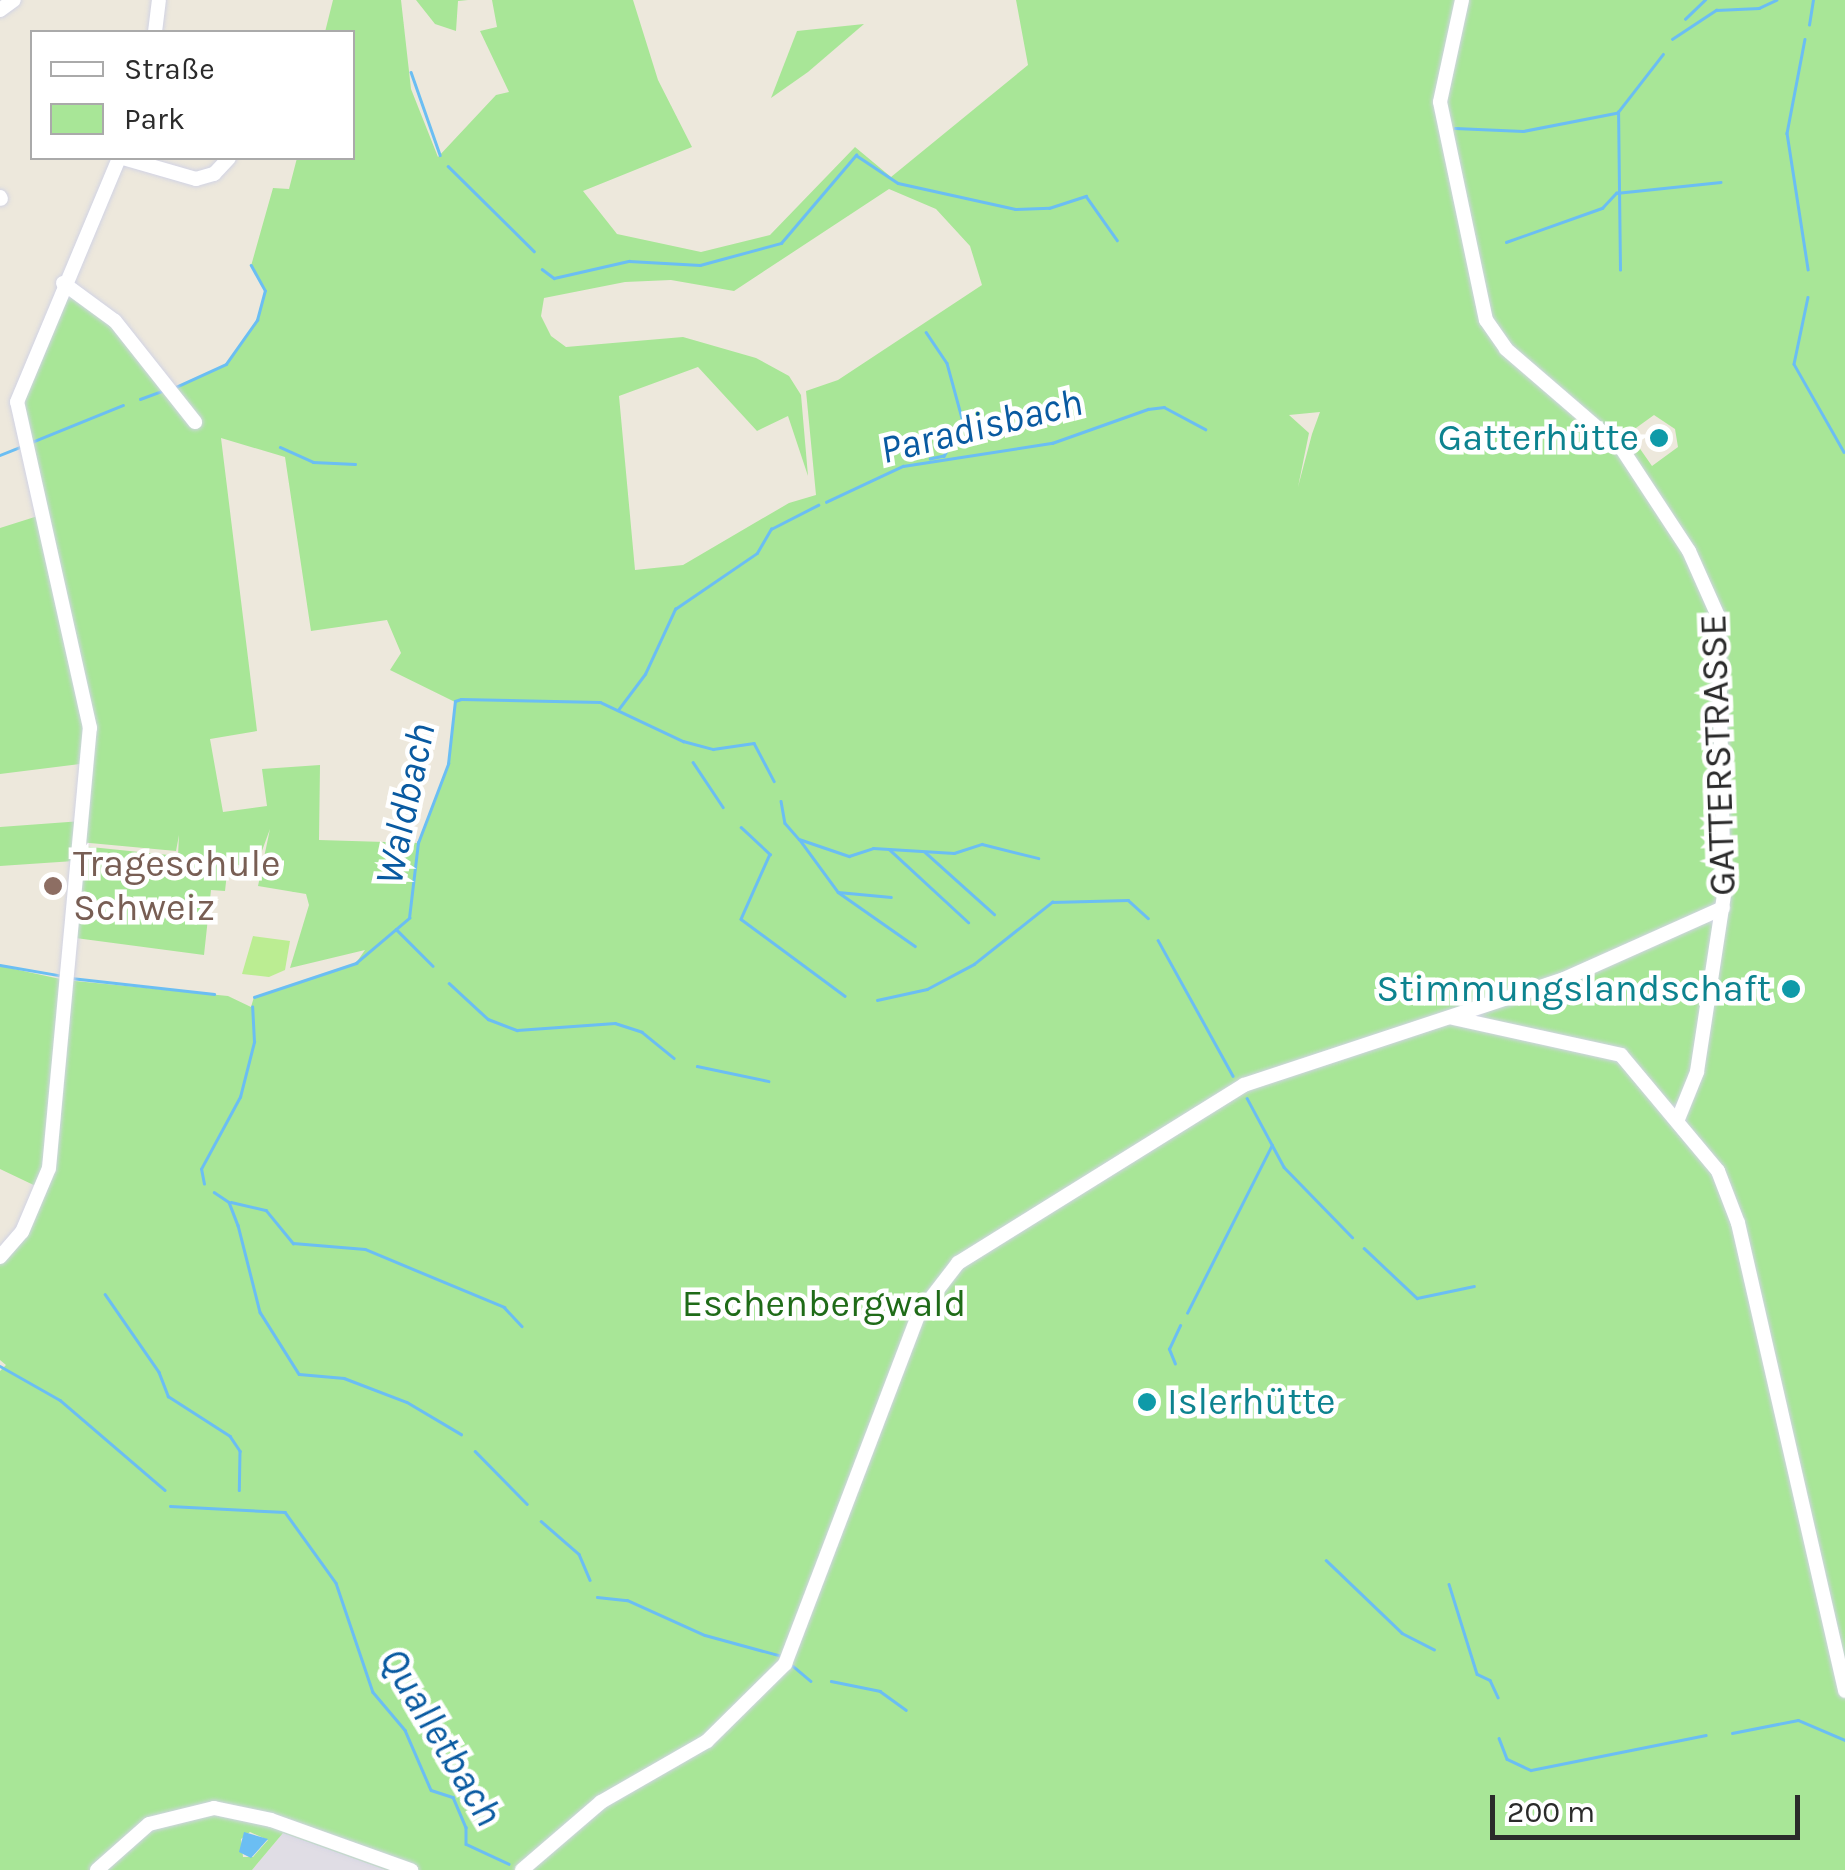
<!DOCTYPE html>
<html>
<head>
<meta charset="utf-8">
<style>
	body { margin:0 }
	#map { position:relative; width:1845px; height:1870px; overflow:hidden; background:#ede8dc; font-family:Karla,sans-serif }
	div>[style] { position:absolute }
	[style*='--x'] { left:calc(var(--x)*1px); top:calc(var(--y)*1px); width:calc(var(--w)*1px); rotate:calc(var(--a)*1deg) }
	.industrial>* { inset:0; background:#e0dde5 }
	.green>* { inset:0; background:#a8e697 }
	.pitch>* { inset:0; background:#bbed92 }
	.water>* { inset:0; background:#6bbef3 }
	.stream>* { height:2.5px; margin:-1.25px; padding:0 1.25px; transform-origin:1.25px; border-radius:1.25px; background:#6bbef3 }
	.roads { filter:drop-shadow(0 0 2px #d1d3e4) drop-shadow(0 0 2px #d1d3e4) }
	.minor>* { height:14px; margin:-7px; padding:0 7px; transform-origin:7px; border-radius:7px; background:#fff }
	.dots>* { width:28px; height:28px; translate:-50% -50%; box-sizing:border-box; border:5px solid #fff; border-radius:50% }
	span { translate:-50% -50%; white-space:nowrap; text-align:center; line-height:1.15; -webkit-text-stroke:9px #fff; paint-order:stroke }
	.culture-label { font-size:38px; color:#0d838f }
	.right { translate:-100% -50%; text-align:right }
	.left { translate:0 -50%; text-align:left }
	.street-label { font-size:38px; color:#2b2b2b }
	.education-label { font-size:38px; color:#785e54 }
	.park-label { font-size:38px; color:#1f6b18 }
	.water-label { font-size:40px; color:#095aa1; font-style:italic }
	.legend { position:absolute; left:30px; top:30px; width:325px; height:130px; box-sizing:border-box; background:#fff; border:2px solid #aaa; margin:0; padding:12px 18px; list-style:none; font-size:30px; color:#2b2b2b }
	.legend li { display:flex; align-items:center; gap:20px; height:50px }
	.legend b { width:50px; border:2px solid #aaa }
	.scale { position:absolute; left:1490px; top:1795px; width:310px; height:45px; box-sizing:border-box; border:5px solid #2b2b2b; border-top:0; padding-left:12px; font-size:30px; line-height:35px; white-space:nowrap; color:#2b2b2b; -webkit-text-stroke:8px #fff; paint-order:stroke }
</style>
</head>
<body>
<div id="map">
	<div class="industrial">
		<div style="clip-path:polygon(283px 1833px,299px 1838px,386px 1870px,252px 1870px)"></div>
	</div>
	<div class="green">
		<div style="clip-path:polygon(evenodd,333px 0,401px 0,411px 89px,438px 157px,496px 95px,509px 92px,480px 31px,497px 27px,492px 0,633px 0,658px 80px,692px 147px,583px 191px,617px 234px,701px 252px,770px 235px,855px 147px,891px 177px,1028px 65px,1016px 0,1845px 0,1845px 1870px,386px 1870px,283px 1833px,252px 1870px,0 1870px,0 1371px,6px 1365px,0 1360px,0 1257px,42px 1189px,0 1169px,0 966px,65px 980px,228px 996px,251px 1007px,254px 997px,356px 963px,365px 950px,290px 968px,309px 905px,306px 894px,258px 886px,270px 829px,256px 867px,228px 864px,225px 891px,211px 890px,204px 955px,68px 937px,81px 846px,178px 856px,179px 835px,176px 851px,79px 842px,74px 861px,0 866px,0 827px,82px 821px,88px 763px,0 774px,0 528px,41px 515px,17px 402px,63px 283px,105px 311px,174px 388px,226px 364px,257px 320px,265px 292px,251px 266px,273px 188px,289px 189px,297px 158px,352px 158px,352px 32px,325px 32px,333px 0,889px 189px,936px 209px,970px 246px,982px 285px,838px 380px,806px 391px,816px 495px,789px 503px,683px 565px,635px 570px,619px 396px,698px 367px,757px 431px,788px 416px,808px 476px,801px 395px,789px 376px,756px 358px,683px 337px,566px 347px,551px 336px,541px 316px,544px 298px,625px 282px,671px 280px,734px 291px,889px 189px,333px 0,1320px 412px,1312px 434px,1298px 487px,1309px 433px,1289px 415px,1320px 412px,333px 0,1654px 415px,1675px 429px,1678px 447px,1652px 466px,1629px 433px,1654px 415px,333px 0,221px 438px,285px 457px,311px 631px,387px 620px,401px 653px,390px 670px,455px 702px,448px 764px,418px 843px,319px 840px,320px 765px,262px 769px,267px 806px,223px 812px,210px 739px,257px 731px,221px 438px,333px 0,250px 1832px,268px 1840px,253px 1857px,243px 1857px,241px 1839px,250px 1832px)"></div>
		<div style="clip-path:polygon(416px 0,468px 0,458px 1px,456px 31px,435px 24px)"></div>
		<div style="clip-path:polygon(864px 24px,808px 72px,771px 98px,797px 31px)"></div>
	</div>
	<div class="pitch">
		<div style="clip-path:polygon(253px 936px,290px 941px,285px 970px,269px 977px,242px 974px)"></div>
	</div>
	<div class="water">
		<div style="clip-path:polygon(244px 1832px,268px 1839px,251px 1858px,239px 1852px)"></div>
	</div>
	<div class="stream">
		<div style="--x:1685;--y:19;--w:28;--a:-44"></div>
		<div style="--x:1809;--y:25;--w:25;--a:-81"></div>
		<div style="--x:1672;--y:39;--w:53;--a:-33.4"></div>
		<div style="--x:1716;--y:10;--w:43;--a:-2.7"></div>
		<div style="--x:1759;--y:8;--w:19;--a:-25"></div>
		<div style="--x:1805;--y:39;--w:96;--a:100.8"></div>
		<div style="--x:1787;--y:133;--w:138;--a:81.2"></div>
		<div style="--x:411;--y:72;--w:88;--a:70.7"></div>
		<div style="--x:1455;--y:128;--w:68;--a:2.5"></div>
		<div style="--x:1523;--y:131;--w:95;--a:-11"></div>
		<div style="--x:448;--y:166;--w:121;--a:44.7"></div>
		<div style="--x:1506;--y:242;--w:102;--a:-19.5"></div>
		<div style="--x:1602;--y:208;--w:21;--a:-47"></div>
		<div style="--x:1616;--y:193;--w:105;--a:-6"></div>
		<div style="--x:542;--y:269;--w:15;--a:37"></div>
		<div style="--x:554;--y:278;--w:77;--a:-12.8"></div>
		<div style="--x:629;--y:261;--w:71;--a:3.2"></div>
		<div style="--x:700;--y:265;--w:84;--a:-15.2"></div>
		<div style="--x:781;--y:243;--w:116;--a:-49.6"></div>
		<div style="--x:856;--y:155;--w:50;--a:33.7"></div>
		<div style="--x:898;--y:183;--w:120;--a:12.5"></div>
		<div style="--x:1015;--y:209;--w:34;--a:-2"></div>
		<div style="--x:1049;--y:208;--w:39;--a:-18"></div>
		<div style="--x:1086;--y:196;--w:54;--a:54.8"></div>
		<div style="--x:1620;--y:270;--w:158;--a:-90.7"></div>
		<div style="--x:1618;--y:112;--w:73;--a:-52.2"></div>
		<div style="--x:1808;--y:297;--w:68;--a:101.8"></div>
		<div style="--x:1794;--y:364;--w:101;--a:60.4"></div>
		<div style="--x:926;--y:332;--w:37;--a:56"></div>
		<div style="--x:947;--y:363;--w:61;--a:74.8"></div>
		<div style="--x:963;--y:422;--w:39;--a:119"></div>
		<div style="--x:944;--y:456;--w:14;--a:168"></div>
		<div style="--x:176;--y:387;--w:55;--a:-24.7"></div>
		<div style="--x:226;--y:364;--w:54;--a:-54.8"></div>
		<div style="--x:257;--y:320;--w:30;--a:-75"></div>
		<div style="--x:265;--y:291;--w:29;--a:-119"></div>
		<div style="--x:140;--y:399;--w:23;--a:-20"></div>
		<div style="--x:32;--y:442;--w:98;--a:-22.1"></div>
		<div style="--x:280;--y:447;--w:36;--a:24"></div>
		<div style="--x:313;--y:462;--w:42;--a:2.7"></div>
		<div style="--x:0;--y:455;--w:22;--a:-22"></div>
		<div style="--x:826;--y:502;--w:85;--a:-25.1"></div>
		<div style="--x:903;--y:466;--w:151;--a:-8.8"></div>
		<div style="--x:1052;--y:443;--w:102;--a:-19.5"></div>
		<div style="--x:1148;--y:409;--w:16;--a:-7"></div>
		<div style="--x:1164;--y:407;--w:47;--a:28.2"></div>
		<div style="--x:618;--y:710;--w:45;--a:-53.1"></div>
		<div style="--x:645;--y:674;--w:72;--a:-65.2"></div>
		<div style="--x:675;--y:609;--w:99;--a:-34.3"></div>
		<div style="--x:757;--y:553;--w:28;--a:-60"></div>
		<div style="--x:771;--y:529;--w:53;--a:-27.1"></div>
		<div style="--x:693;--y:762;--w:54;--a:56.3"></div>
		<div style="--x:781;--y:801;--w:22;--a:80"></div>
		<div style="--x:785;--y:823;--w:21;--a:49"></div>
		<div style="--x:799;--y:839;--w:53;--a:18.8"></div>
		<div style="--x:849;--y:856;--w:25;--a:-18"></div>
		<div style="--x:873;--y:848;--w:81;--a:3.5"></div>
		<div style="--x:954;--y:853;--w:29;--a:-18"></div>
		<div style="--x:982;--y:844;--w:58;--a:14"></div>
		<div style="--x:741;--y:827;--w:40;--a:43"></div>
		<div style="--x:770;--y:854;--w:71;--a:114"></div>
		<div style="--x:741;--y:919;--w:129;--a:36.5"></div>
		<div style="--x:800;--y:840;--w:64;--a:53.8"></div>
		<div style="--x:838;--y:892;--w:94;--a:35"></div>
		<div style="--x:889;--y:849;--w:108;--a:42.7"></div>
		<div style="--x:925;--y:852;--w:93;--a:41.9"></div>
		<div style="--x:838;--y:892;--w:53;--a:5.4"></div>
		<div style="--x:396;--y:929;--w:52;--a:45"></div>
		<div style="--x:1158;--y:940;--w:155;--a:61.1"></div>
		<div style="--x:0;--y:965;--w:59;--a:9.8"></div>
		<div style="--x:71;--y:978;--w:144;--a:6.4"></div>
		<div style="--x:449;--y:983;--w:53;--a:42.7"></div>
		<div style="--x:488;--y:1019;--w:31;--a:21"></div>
		<div style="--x:517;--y:1030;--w:98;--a:-4.1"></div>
		<div style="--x:615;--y:1023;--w:28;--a:18"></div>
		<div style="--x:642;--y:1032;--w:41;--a:39.1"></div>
		<div style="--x:254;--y:997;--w:108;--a:-18.4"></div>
		<div style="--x:356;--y:963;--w:70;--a:-40.3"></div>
		<div style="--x:409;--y:918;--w:76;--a:-83.2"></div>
		<div style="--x:418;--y:843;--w:85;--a:-69.2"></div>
		<div style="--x:448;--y:764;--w:63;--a:-83.7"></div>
		<div style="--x:455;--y:701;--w:6;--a:-18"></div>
		<div style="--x:461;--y:699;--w:139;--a:1.2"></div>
		<div style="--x:600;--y:702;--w:92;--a:25.2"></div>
		<div style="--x:683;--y:741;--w:31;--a:15"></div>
		<div style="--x:713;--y:749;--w:41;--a:-8.3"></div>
		<div style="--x:754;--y:743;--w:43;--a:62.2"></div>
		<div style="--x:877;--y:1000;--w:51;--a:-12.4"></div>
		<div style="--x:927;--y:989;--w:53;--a:-28"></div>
		<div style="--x:974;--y:964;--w:100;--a:-38.5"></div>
		<div style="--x:1052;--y:902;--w:76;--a:-1.5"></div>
		<div style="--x:1128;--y:900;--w:27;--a:42"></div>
		<div style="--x:697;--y:1066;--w:73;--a:11.9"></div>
		<div style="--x:1247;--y:1098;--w:78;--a:61.8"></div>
		<div style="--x:1284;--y:1167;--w:98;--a:45.8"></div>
		<div style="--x:204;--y:1184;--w:15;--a:-101"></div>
		<div style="--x:201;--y:1169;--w:82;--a:-61.6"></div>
		<div style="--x:240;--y:1097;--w:57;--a:-75.7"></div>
		<div style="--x:254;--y:1042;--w:35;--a:-93"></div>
		<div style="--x:214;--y:1192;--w:18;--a:34"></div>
		<div style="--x:229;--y:1202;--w:25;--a:69"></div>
		<div style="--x:238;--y:1225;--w:90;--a:75.8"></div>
		<div style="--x:260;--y:1312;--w:73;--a:57.8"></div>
		<div style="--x:299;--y:1374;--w:45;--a:5.1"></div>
		<div style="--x:344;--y:1378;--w:67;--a:20.9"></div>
		<div style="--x:407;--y:1402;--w:63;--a:30.7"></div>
		<div style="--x:231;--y:1202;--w:36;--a:13"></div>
		<div style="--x:266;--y:1210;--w:43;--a:50.7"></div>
		<div style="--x:293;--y:1243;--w:72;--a:4.8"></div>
		<div style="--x:365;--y:1249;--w:151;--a:22.6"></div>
		<div style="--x:504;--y:1307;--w:26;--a:47"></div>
		<div style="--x:1364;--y:1248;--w:73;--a:43.3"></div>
		<div style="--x:1417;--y:1298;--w:58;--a:-11.9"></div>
		<div style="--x:105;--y:1294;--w:95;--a:55.3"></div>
		<div style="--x:159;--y:1372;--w:26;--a:69"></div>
		<div style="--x:168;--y:1396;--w:74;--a:32.8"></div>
		<div style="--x:230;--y:1436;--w:18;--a:56"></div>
		<div style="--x:240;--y:1451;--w:39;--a:91"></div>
		<div style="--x:1187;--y:1313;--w:188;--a:-63.2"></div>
		<div style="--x:1175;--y:1364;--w:16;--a:-112"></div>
		<div style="--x:1169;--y:1349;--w:26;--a:-65"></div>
		<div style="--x:0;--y:1366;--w:69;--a:29.5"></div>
		<div style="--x:60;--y:1400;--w:138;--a:40.6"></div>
		<div style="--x:475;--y:1451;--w:74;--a:45.5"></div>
		<div style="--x:170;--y:1506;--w:115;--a:3"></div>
		<div style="--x:285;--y:1512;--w:87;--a:54.3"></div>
		<div style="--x:336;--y:1583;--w:115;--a:71.3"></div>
		<div style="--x:373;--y:1692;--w:50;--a:49.9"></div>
		<div style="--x:405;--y:1730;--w:65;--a:66.6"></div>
		<div style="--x:431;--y:1790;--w:23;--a:18"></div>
		<div style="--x:453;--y:1797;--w:33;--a:67"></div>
		<div style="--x:466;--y:1827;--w:17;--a:90"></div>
		<div style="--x:466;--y:1844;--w:47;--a:24.9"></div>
		<div style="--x:541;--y:1521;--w:50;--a:41"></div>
		<div style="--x:579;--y:1554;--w:28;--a:67"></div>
		<div style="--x:1326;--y:1560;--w:105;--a:43.8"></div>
		<div style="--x:1402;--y:1633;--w:36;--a:27"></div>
		<div style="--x:1449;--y:1584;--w:94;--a:72.7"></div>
		<div style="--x:1477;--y:1674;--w:14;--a:25"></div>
		<div style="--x:1490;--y:1680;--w:19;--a:65"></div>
		<div style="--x:597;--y:1597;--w:30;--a:6"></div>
		<div style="--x:627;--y:1600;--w:85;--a:24.2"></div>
		<div style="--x:705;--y:1635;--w:76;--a:15.3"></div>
		<div style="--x:793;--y:1666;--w:23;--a:40"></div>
		<div style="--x:831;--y:1681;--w:50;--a:11.5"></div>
		<div style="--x:880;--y:1691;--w:32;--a:36"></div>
		<div style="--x:1732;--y:1733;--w:67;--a:-11.1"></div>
		<div style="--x:1798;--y:1720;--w:51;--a:23.1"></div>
		<div style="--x:1499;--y:1738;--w:22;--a:69"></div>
		<div style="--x:1507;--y:1759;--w:26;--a:25"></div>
		<div style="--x:1531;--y:1770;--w:178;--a:-11.3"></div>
	</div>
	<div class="roads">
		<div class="minor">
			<div style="--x:1462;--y:0;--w:104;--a:102.2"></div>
			<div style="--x:1440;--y:102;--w:223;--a:78.1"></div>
			<div style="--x:1486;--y:320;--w:35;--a:55"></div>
			<div style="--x:1506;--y:349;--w:153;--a:40.8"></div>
			<div style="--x:1622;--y:449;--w:122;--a:56.7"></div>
			<div style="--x:1689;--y:551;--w:71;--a:66"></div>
			<div style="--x:1718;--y:616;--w:279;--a:88.8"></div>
			<div style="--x:1724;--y:895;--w:179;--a:98.7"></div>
			<div style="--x:1697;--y:1072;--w:51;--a:112"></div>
			<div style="--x:0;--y:10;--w:17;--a:-36"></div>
			<div style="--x:155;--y:32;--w:32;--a:-83"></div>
			<div style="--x:123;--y:158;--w:76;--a:16"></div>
			<div style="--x:196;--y:179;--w:19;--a:-16"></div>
			<div style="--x:214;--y:174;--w:22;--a:-47"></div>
			<div style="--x:0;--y:197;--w:2;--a:63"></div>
			<div style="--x:63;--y:283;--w:64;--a:36.2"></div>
			<div style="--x:115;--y:321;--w:129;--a:51.6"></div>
			<div style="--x:1453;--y:1018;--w:172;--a:12.4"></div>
			<div style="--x:1621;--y:1055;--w:151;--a:50.1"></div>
			<div style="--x:1718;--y:1171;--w:56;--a:69"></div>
			<div style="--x:1738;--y:1223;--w:480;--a:77.1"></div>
			<div style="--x:0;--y:1257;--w:33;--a:-49"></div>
			<div style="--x:22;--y:1232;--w:69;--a:-67.1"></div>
			<div style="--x:49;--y:1168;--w:442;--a:-84.7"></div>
			<div style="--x:90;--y:728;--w:334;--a:-102.6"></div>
			<div style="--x:17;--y:402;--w:264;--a:-67.3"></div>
			<div style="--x:97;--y:1870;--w:69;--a:-41.5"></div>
			<div style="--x:149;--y:1824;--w:67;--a:-13.8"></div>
			<div style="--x:214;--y:1808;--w:58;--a:11.9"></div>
			<div style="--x:271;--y:1820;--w:149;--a:19.7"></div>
			<div style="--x:522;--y:1870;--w:104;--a:-40.7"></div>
			<div style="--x:601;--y:1802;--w:122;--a:-29.9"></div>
			<div style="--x:707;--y:1741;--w:110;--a:-44.6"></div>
			<div style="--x:785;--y:1664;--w:373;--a:-69.1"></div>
			<div style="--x:918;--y:1315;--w:66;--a:-52.4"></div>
			<div style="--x:958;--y:1263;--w:337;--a:-31.9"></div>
			<div style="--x:1244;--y:1085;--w:337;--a:-18.3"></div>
			<div style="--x:1564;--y:979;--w:174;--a:-24.1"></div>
		</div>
	</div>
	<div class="dots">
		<div style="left:1659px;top:438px;background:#0f9aa8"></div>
		<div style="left:53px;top:886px;background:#8d6e63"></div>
		<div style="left:1791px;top:989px;background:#0f9aa8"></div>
		<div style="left:1147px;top:1402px;background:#0f9aa8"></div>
	</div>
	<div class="culture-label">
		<span class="right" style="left:1639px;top:438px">Gatterhütte</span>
		<span class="right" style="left:1771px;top:989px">Stimmungslandschaft</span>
		<span class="left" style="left:1167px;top:1402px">Islerhütte</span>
	</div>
	<div class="street-label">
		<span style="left:1718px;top:755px;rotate:-92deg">GATTERSTRASSE</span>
	</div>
	<div class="education-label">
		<span class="left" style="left:73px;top:886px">Trageschule<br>Schweiz</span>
	</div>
	<div class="park-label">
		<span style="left:824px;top:1304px">Eschenbergwald</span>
	</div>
	<div class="water-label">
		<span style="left:981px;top:426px;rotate:-14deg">Paradisbach</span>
		<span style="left:405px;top:804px;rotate:-78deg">Waldbach</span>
		<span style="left:441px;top:1737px;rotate:59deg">Qualletbach</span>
	</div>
	<ul class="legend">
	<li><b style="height:12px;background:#fff"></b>Straße</li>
	<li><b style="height:28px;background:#a8e697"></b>Park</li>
	</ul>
	<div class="scale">200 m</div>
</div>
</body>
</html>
